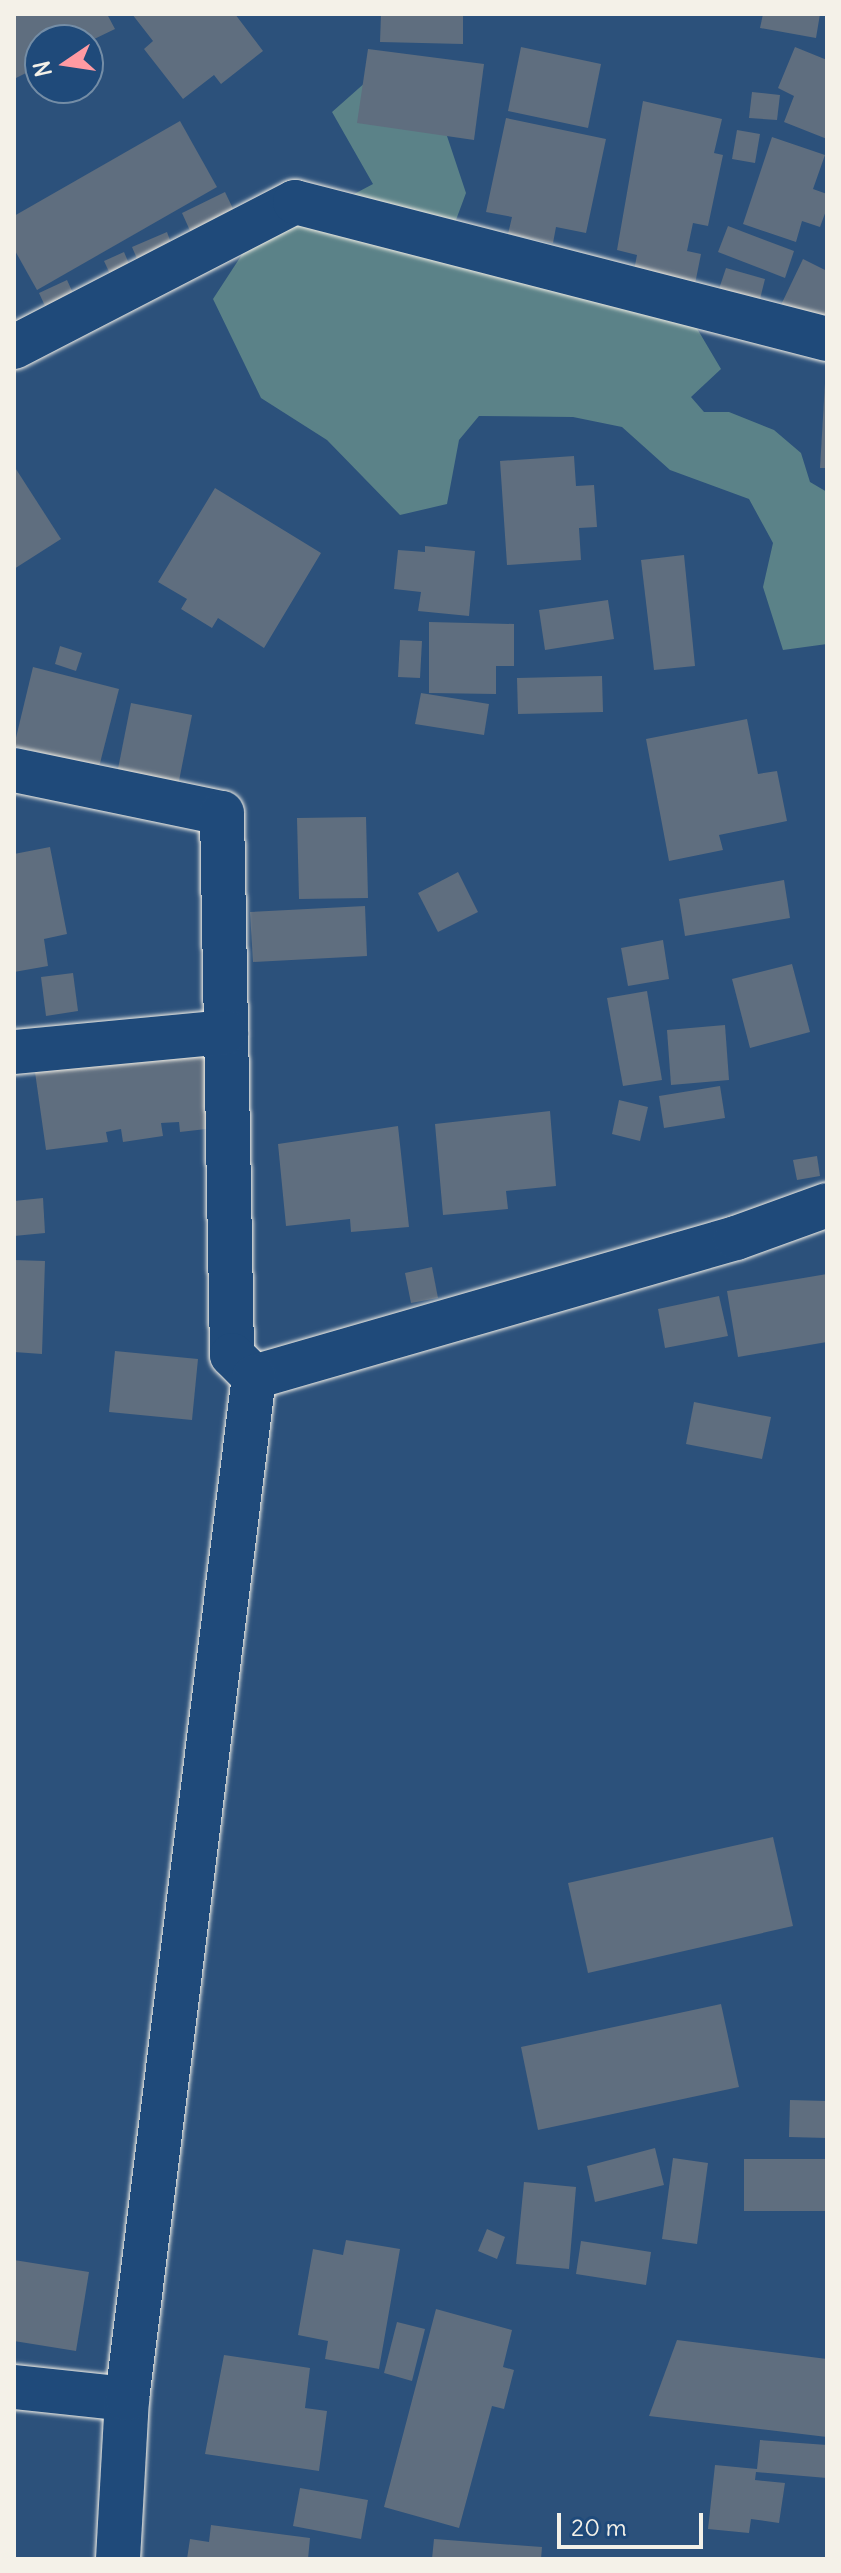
<!DOCTYPE html>
<html>
<head>
<meta charset="utf-8">
<style>
	body { margin:0 }
	#map { position:relative; width:841px; height:2573px; overflow:hidden; background:#2c517b; font-family:Delius,sans-serif }
	div>[style] { position:absolute }
	[style*='--x'] { left:calc(var(--x)*1px); top:calc(var(--y)*1px); width:calc(var(--w)*1px); rotate:calc(var(--a)*1deg) }
	.green>* { inset:0; background:#5b8288 }
	.building>* { inset:0; background:#5f6e7f }
	.roads { filter:drop-shadow(0 0 2px #f4f1e8) drop-shadow(0 0 2px #f4f1e8) }
	.street>* { height:44px; margin:-22px; padding:0 22px; transform-origin:22px; border-radius:22px; background:#1f4a7a }
	span { translate:-50% -50%; white-space:nowrap; text-align:center; line-height:1.15; -webkit-text-stroke:8px #1f4a7a; paint-order:stroke }
	.frame { position:absolute; inset:0; border:16px solid #f4f1e8; pointer-events:none }
	.north { position:absolute; left:24px; top:24px; width:80px; height:80px; box-sizing:border-box; background:#1f4a7a; border:2px solid #748da6; border-radius:50%; rotate:257deg; font-size:22px; font-weight:700; line-height:32px; text-align:center; color:#f4f1e8 }
	.north::after { content:''; display:block; margin:auto; width:28px; height:36px; background:#ff9aa2; clip-path:polygon(50% 0,100% 100%,50% 72%,0 100%) }
	.scale { position:absolute; left:557px; top:2513px; width:146px; height:36px; box-sizing:border-box; border:4px solid #f4f1e8; border-top:0; padding-left:10px; font-size:24px; line-height:28px; white-space:nowrap; color:#f4f1e8; -webkit-text-stroke:6px #1f4a7a; paint-order:stroke }
</style>
</head>
<body>
<div id="map">
	<div class="green">
		<div style="clip-path:polygon(367px 81px,446px 133px,466px 193px,453px 228px,679px 298px,721px 369px,691px 397px,704px 412px,729px 412px,774px 430px,801px 453px,810px 482px,827px 492px,827px 644px,783px 650px,763px 587px,773px 543px,749px 499px,670px 470px,622px 427px,573px 417px,479px 416px,459px 440px,447px 504px,400px 515px,327px 440px,261px 398px,213px 299px,243px 253px,373px 184px,332px 112px)"></div>
	</div>
	<div class="building">
		<div style="clip-path:polygon(14px 14px,107px 14px,115px 29px,88px 42px,40px 40px,40px 66px,14px 79px)"></div>
		<div style="clip-path:polygon(132px 14px,235px 14px,263px 51px,221px 84px,214px 75px,183px 99px,144px 49px,153px 41px)"></div>
		<div style="clip-path:polygon(381px 14px,463px 14px,463px 44px,380px 42px)"></div>
		<div style="clip-path:polygon(763px 14px,820px 14px,816px 38px,760px 28px)"></div>
		<div style="clip-path:polygon(521px 47px,601px 64px,588px 128px,508px 111px)"></div>
		<div style="clip-path:polygon(795px 47px,827px 60px,827px 139px,784px 122px,794px 96px,778px 88px)"></div>
		<div style="clip-path:polygon(368px 49px,484px 64px,474px 140px,357px 123px)"></div>
		<div style="clip-path:polygon(752px 92px,780px 95px,777px 120px,749px 118px)"></div>
		<div style="clip-path:polygon(643px 101px,722px 119px,714px 153px,723px 155px,708px 226px,693px 223px,687px 251px,701px 254px,692px 299px,631px 286px,637px 255px,617px 250px)"></div>
		<div style="clip-path:polygon(506px 118px,606px 139px,586px 233px,556px 227px,553px 243px,508px 234px,512px 217px,486px 212px)"></div>
		<div style="clip-path:polygon(180px 121px,217px 187px,37px 290px,14px 249px,14px 216px)"></div>
		<div style="clip-path:polygon(737px 130px,760px 134px,755px 163px,732px 159px)"></div>
		<div style="clip-path:polygon(772px 137px,825px 155px,813px 189px,827px 194px,827px 208px,820px 227px,802px 221px,796px 242px,743px 224px)"></div>
		<div style="clip-path:polygon(225px 192px,236px 215px,192px 235px,182px 213px)"></div>
		<div style="clip-path:polygon(728px 226px,794px 251px,785px 278px,718px 252px)"></div>
		<div style="clip-path:polygon(167px 232px,172px 246px,138px 261px,132px 247px)"></div>
		<div style="clip-path:polygon(124px 252px,130px 266px,110px 274px,104px 261px)"></div>
		<div style="clip-path:polygon(803px 259px,827px 271px,827px 332px,779px 309px)"></div>
		<div style="clip-path:polygon(726px 268px,765px 279px,758px 307px,717px 295px)"></div>
		<div style="clip-path:polygon(67px 280px,73px 293px,45px 306px,39px 293px)"></div>
		<div style="clip-path:polygon(825px 383px,827px 383px,827px 468px,820px 468px)"></div>
		<div style="clip-path:polygon(574px 456px,576px 486px,594px 485px,597px 527px,579px 528px,581px 560px,507px 565px,500px 461px)"></div>
		<div style="clip-path:polygon(14px 466px,61px 539px,14px 569px)"></div>
		<div style="clip-path:polygon(215px 488px,321px 553px,264px 648px,218px 618px,212px 628px,181px 609px,187px 599px,158px 582px)"></div>
		<div style="clip-path:polygon(425px 546px,475px 551px,469px 616px,418px 611px,421px 592px,394px 589px,398px 550px,425px 552px)"></div>
		<div style="clip-path:polygon(684px 555px,695px 666px,654px 670px,641px 560px)"></div>
		<div style="clip-path:polygon(608px 600px,614px 639px,545px 650px,539px 610px)"></div>
		<div style="clip-path:polygon(429px 622px,514px 624px,514px 666px,496px 666px,496px 694px,429px 693px)"></div>
		<div style="clip-path:polygon(400px 640px,422px 641px,420px 678px,398px 677px)"></div>
		<div style="clip-path:polygon(60px 646px,82px 653px,76px 671px,55px 664px)"></div>
		<div style="clip-path:polygon(33px 667px,119px 689px,99px 767px,14px 746px)"></div>
		<div style="clip-path:polygon(602px 676px,603px 712px,518px 714px,517px 678px)"></div>
		<div style="clip-path:polygon(421px 693px,489px 704px,484px 735px,415px 724px)"></div>
		<div style="clip-path:polygon(131px 703px,192px 715px,178px 786px,117px 774px)"></div>
		<div style="clip-path:polygon(747px 719px,758px 774px,777px 771px,787px 821px,719px 835px,723px 850px,669px 861px,646px 739px)"></div>
		<div style="clip-path:polygon(366px 817px,368px 898px,299px 899px,297px 818px)"></div>
		<div style="clip-path:polygon(50px 847px,67px 934px,44px 939px,48px 966px,14px 972px,14px 854px)"></div>
		<div style="clip-path:polygon(458px 872px,478px 912px,438px 932px,418px 893px)"></div>
		<div style="clip-path:polygon(784px 880px,790px 918px,685px 936px,679px 899px)"></div>
		<div style="clip-path:polygon(365px 906px,367px 956px,253px 962px,250px 912px)"></div>
		<div style="clip-path:polygon(663px 940px,669px 979px,628px 986px,621px 948px)"></div>
		<div style="clip-path:polygon(792px 964px,810px 1032px,750px 1048px,732px 979px)"></div>
		<div style="clip-path:polygon(73px 973px,78px 1011px,46px 1016px,41px 977px)"></div>
		<div style="clip-path:polygon(647px 991px,662px 1080px,623px 1086px,607px 998px)"></div>
		<div style="clip-path:polygon(725px 1025px,729px 1080px,671px 1085px,667px 1030px)"></div>
		<div style="clip-path:polygon(205px 1052px,215px 1128px,180px 1132px,179px 1122px,161px 1123px,163px 1136px,123px 1142px,121px 1129px,106px 1132px,108px 1142px,46px 1150px,35px 1072px)"></div>
		<div style="clip-path:polygon(720px 1086px,725px 1118px,664px 1128px,659px 1096px)"></div>
		<div style="clip-path:polygon(619px 1100px,648px 1107px,640px 1141px,612px 1134px)"></div>
		<div style="clip-path:polygon(550px 1111px,556px 1186px,506px 1191px,508px 1209px,443px 1215px,435px 1124px)"></div>
		<div style="clip-path:polygon(398px 1126px,409px 1227px,351px 1232px,350px 1219px,286px 1226px,278px 1144px)"></div>
		<div style="clip-path:polygon(817px 1156px,820px 1176px,797px 1180px,793px 1160px)"></div>
		<div style="clip-path:polygon(43px 1198px,45px 1233px,14px 1236px,14px 1201px)"></div>
		<div style="clip-path:polygon(14px 1260px,45px 1261px,42px 1354px,14px 1352px)"></div>
		<div style="clip-path:polygon(432px 1267px,438px 1298px,411px 1303px,405px 1273px)"></div>
		<div style="clip-path:polygon(827px 1274px,827px 1342px,738px 1357px,727px 1291px)"></div>
		<div style="clip-path:polygon(719px 1296px,728px 1336px,665px 1348px,658px 1309px)"></div>
		<div style="clip-path:polygon(115px 1351px,198px 1359px,192px 1420px,109px 1412px)"></div>
		<div style="clip-path:polygon(694px 1402px,771px 1417px,762px 1459px,686px 1444px)"></div>
		<div style="clip-path:polygon(773px 1837px,793px 1926px,588px 1973px,568px 1883px)"></div>
		<div style="clip-path:polygon(721px 2004px,739px 2087px,538px 2130px,521px 2047px)"></div>
		<div style="clip-path:polygon(790px 2100px,827px 2101px,827px 2138px,789px 2137px)"></div>
		<div style="clip-path:polygon(655px 2148px,664px 2185px,595px 2202px,587px 2166px)"></div>
		<div style="clip-path:polygon(673px 2158px,708px 2163px,697px 2244px,662px 2239px)"></div>
		<div style="clip-path:polygon(744px 2159px,827px 2159px,827px 2211px,744px 2211px)"></div>
		<div style="clip-path:polygon(524px 2182px,576px 2187px,569px 2269px,516px 2264px)"></div>
		<div style="clip-path:polygon(487px 2229px,505px 2237px,497px 2259px,478px 2251px)"></div>
		<div style="clip-path:polygon(346px 2240px,400px 2249px,379px 2369px,325px 2359px,328px 2341px,298px 2335px,313px 2249px,343px 2255px)"></div>
		<div style="clip-path:polygon(581px 2241px,651px 2252px,646px 2285px,576px 2274px)"></div>
		<div style="clip-path:polygon(14px 2260px,89px 2272px,76px 2351px,14px 2341px)"></div>
		<div style="clip-path:polygon(436px 2309px,512px 2330px,503px 2367px,514px 2370px,504px 2409px,492px 2406px,459px 2528px,384px 2507px)"></div>
		<div style="clip-path:polygon(397px 2322px,425px 2329px,412px 2381px,384px 2373px)"></div>
		<div style="clip-path:polygon(677px 2340px,827px 2359px,827px 2437px,649px 2416px)"></div>
		<div style="clip-path:polygon(224px 2355px,310px 2368px,305px 2408px,327px 2411px,319px 2471px,205px 2454px)"></div>
		<div style="clip-path:polygon(760px 2440px,827px 2445px,827px 2478px,756px 2472px,755px 2480px,785px 2483px,779px 2523px,751px 2519px,749px 2533px,708px 2529px,715px 2465px,757px 2469px)"></div>
		<div style="clip-path:polygon(300px 2488px,368px 2500px,361px 2539px,293px 2526px)"></div>
		<div style="clip-path:polygon(211px 2525px,310px 2538px,308px 2559px,187px 2559px,190px 2539px,209px 2542px)"></div>
		<div style="clip-path:polygon(434px 2539px,542px 2547px,541px 2559px,432px 2559px)"></div>
	</div>
	<div class="roads">
		<div class="street">
			<div style="--x:14;--y:347;--w:316;--a:-27.3"></div>
			<div style="--x:295;--y:202;--w:549;--a:14.44"></div>
			<div style="--x:14;--y:770;--w:212;--a:11.7"></div>
			<div style="--x:222;--y:813;--w:542;--a:88.94"></div>
			<div style="--x:232;--y:1355;--w:31;--a:45"></div>
			<div style="--x:14;--y:1052;--w:213;--a:-5.4"></div>
			<div style="--x:254;--y:1377;--w:502;--a:-16.09"></div>
			<div style="--x:736;--y:1238;--w:97;--a:-19.9"></div>
			<div style="--x:14;--y:2387;--w:114;--a:6.1"></div>
			<div style="--x:118;--y:2559;--w:160;--a:-86.8"></div>
			<div style="--x:127;--y:2399;--w:1030;--a:-82.92"></div>
		</div>
	</div>
	<div class="frame"></div>
	<div class="north">N</div>
	<div class="scale">20 m</div>
</div>
</body>
</html>
